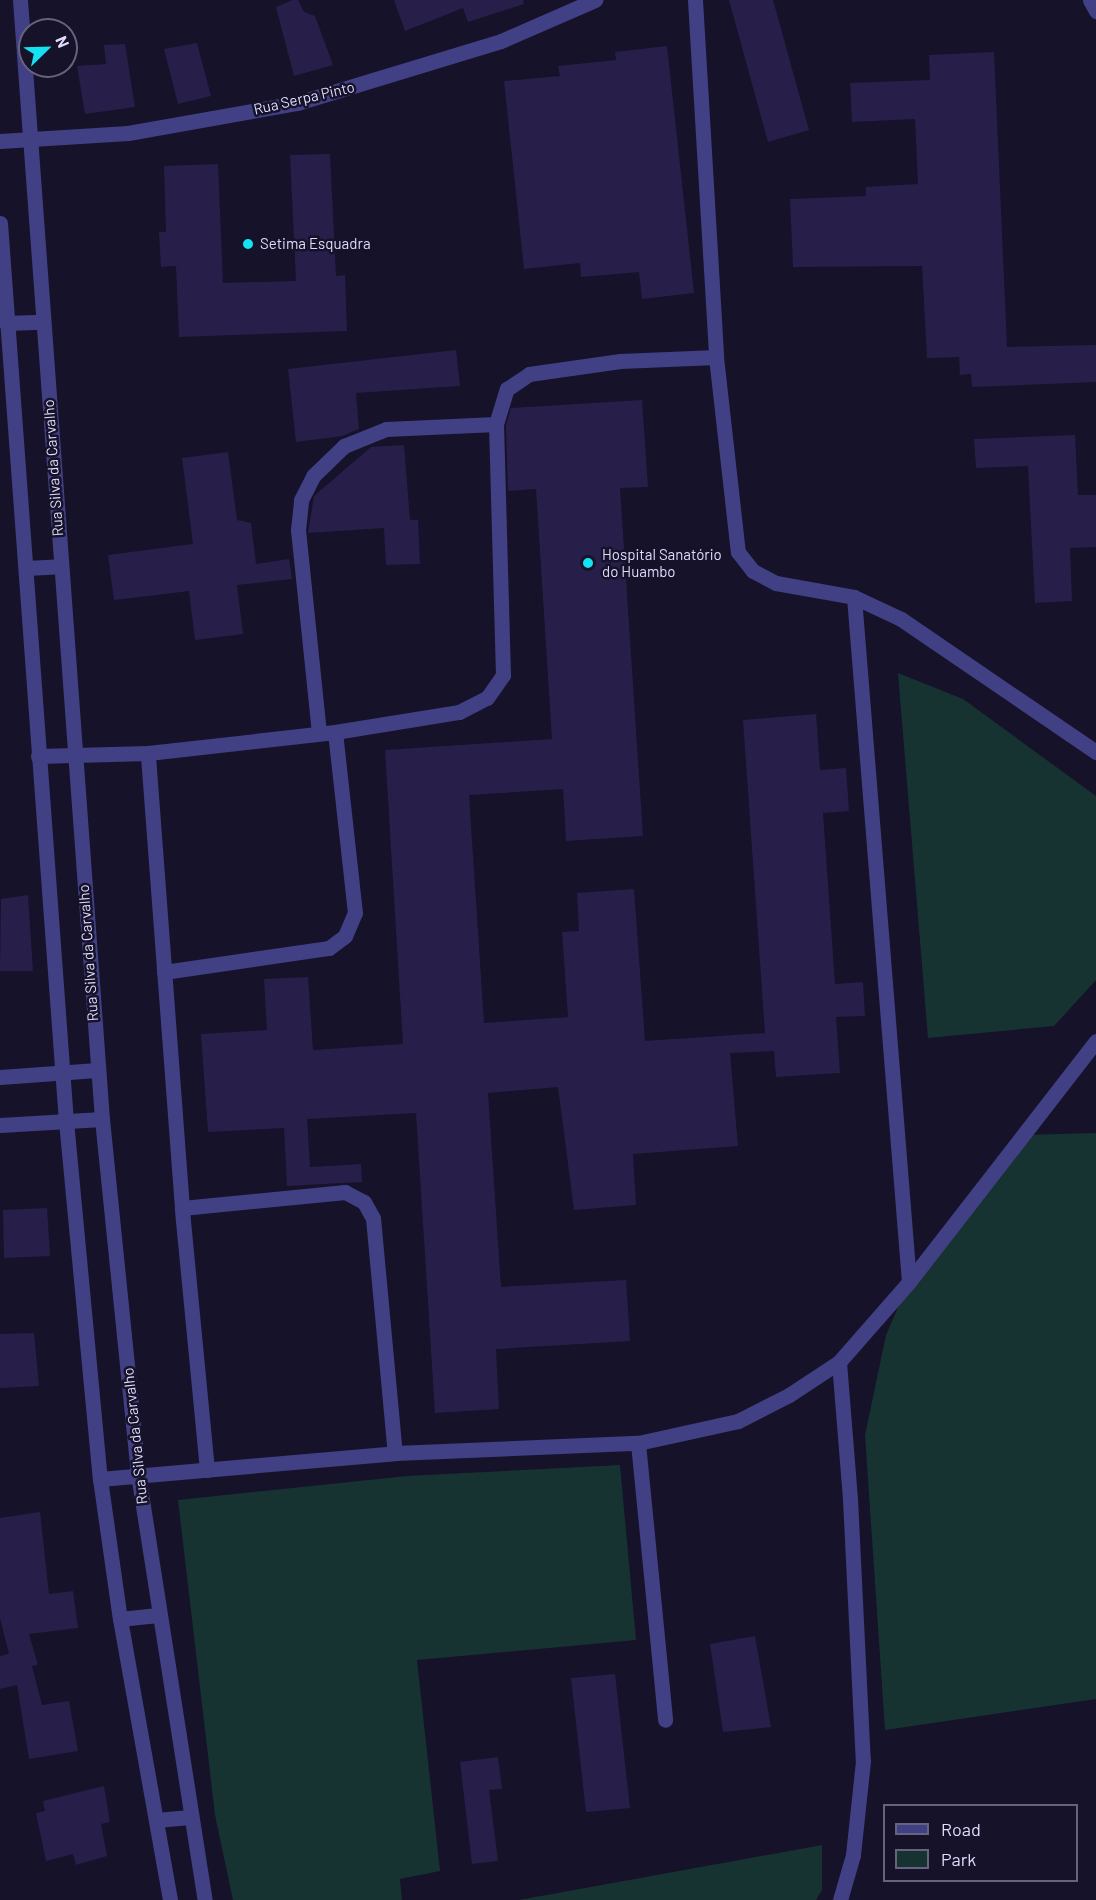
<!DOCTYPE html>
<html>
<head>
<meta charset="utf-8">
<style>
	body { margin:0 }
	#map { position:relative; width:1096px; height:1900px; overflow:hidden; background:#161229; font-family:Barlow,sans-serif }
	div>[style] { position:absolute }
	[style*='--x'] { left:calc(var(--x)*1px); top:calc(var(--y)*1px); width:calc(var(--w)*1px); rotate:calc(var(--a)*1deg) }
	.green>* { inset:0; background:#163331 }
	.building>* { inset:0; background:#271f49 }
	.minor>* { height:15px; margin:-7.5px; padding:0 7.5px; transform-origin:7.5px; border-radius:7.5px; background:#414085 }
	.dots>* { width:16px; height:16px; translate:-50% -50%; box-sizing:border-box; border:3px solid #161229; border-radius:50% }
	span { translate:-50% -50%; white-space:nowrap; text-align:center; line-height:1.15; -webkit-text-stroke:5px #161229; paint-order:stroke }
	.street-label { font-size:15px; color:#dfdcfd }
	.poi-label { font-size:15px; color:#dfdcfd }
	.left { translate:0 -50%; text-align:left }
	.legend { position:absolute; left:883px; top:1804px; width:195px; height:78px; box-sizing:border-box; background:#161229; border:2px solid #66637e; margin:0; padding:8px 10px; list-style:none; font-size:18px; color:#dfdcfd }
	.legend li { display:flex; align-items:center; gap:12px; height:30px }
	.legend b { width:30px; border:2px solid #66637e }
	.north { position:absolute; left:18px; top:18px; width:60px; height:60px; box-sizing:border-box; background:#161229; border:2px solid #66637e; border-radius:50%; rotate:67deg; font-size:16px; font-weight:700; line-height:24px; text-align:center; color:#dfdcfd }
	.north::after { content:''; display:block; margin:auto; width:21px; height:27px; background:#14e2f2; clip-path:polygon(50% 0,100% 100%,50% 72%,0 100%) }
</style>
</head>
<body>
<div id="map">
	<div class="green">
		<div style="clip-path:polygon(898px 673px,963px 699px,1096px 796px,1096px 980px,1054px 1026px,928px 1038px)"></div>
		<div style="clip-path:polygon(1096px 1133px,1096px 1699px,885px 1730px,865px 1435px,886px 1335px,909px 1282px,1023px 1135px)"></div>
		<div style="clip-path:polygon(620px 1465px,636px 1640px,417px 1660px,440px 1871px,400px 1879px,402px 1900px,233px 1900px,215px 1815px,178px 1500px,407px 1476px)"></div>
		<div style="clip-path:polygon(822px 1845px,822px 1890px,816px 1900px,519px 1900px)"></div>
	</div>
	<div class="building">
		<div style="clip-path:polygon(293px 0,298px 0,304px 12px,315px 16px,333px 65px,294px 76px,276px 7px)"></div>
		<div style="clip-path:polygon(394px 0,523px 0,524px 4px,468px 22px,463px 8px,405px 31px)"></div>
		<div style="clip-path:polygon(729px 0,773px 0,809px 130px,768px 142px)"></div>
		<div style="clip-path:polygon(197px 43px,211px 96px,178px 104px,164px 49px)"></div>
		<div style="clip-path:polygon(125px 44px,135px 107px,85px 114px,77px 66px,106px 64px,104px 45px)"></div>
		<div style="clip-path:polygon(667px 46px,694px 293px,642px 299px,639px 272px,581px 277px,580px 263px,524px 269px,504px 81px,560px 76px,558px 66px,616px 60px,615px 52px)"></div>
		<div style="clip-path:polygon(994px 52px,1007px 347px,1096px 345px,1096px 382px,972px 387px,971px 374px,960px 375px,959px 357px,927px 358px,922px 266px,793px 267px,790px 199px,866px 196px,866px 187px,918px 184px,915px 119px,852px 122px,850px 83px,930px 80px,929px 55px)"></div>
		<div style="clip-path:polygon(330px 154px,336px 276px,345px 275px,347px 331px,179px 337px,176px 266px,161px 267px,159px 232px,166px 232px,164px 166px,218px 164px,223px 283px,296px 281px,290px 155px)"></div>
		<div style="clip-path:polygon(456px 350px,460px 386px,356px 393px,359px 429px,342px 436px,296px 442px,288px 369px)"></div>
		<div style="clip-path:polygon(642px 400px,648px 487px,620px 488px,643px 836px,566px 841px,563px 789px,469px 795px,484px 1023px,568px 1017px,562px 932px,579px 931px,577px 893px,634px 889px,645px 1041px,765px 1033px,743px 720px,816px 714px,820px 770px,846px 768px,849px 811px,823px 813px,835px 984px,863px 982px,865px 1016px,836px 1017px,840px 1073px,776px 1077px,774px 1051px,730px 1053px,738px 1146px,633px 1154px,636px 1205px,574px 1210px,558px 1087px,488px 1093px,501px 1287px,626px 1280px,630px 1341px,496px 1349px,499px 1409px,435px 1413px,416px 1113px,307px 1119px,310px 1167px,361px 1164px,362px 1182px,287px 1186px,284px 1128px,208px 1132px,201px 1034px,267px 1030px,264px 979px,308px 977px,313px 1050px,403px 1044px,385px 750px,552px 739px,536px 489px,508px 491px,506px 425px,511px 408px)"></div>
		<div style="clip-path:polygon(1075px 435px,1078px 495px,1096px 495px,1096px 547px,1070px 548px,1072px 601px,1035px 603px,1028px 466px,976px 468px,974px 439px)"></div>
		<div style="clip-path:polygon(404px 445px,410px 520px,418px 520px,420px 564px,386px 565px,384px 528px,308px 533px,314px 496px,371px 447px)"></div>
		<div style="clip-path:polygon(228px 452px,237px 520px,251px 523px,256px 564px,289px 559px,292px 579px,237px 585px,243px 634px,195px 640px,189px 591px,114px 600px,108px 555px,193px 544px,182px 458px)"></div>
		<div style="clip-path:polygon(28px 895px,33px 971px,0 971px,1px 899px)"></div>
		<div style="clip-path:polygon(47px 1208px,50px 1256px,4px 1258px,3px 1210px)"></div>
		<div style="clip-path:polygon(34px 1333px,39px 1386px,0 1388px,0 1334px)"></div>
		<div style="clip-path:polygon(40px 1512px,49px 1594px,73px 1591px,78px 1628px,29px 1634px,38px 1665px,32px 1666px,42px 1705px,69px 1701px,78px 1751px,29px 1759px,17px 1685px,0 1689px,0 1656px,9px 1654px,0 1618px,0 1518px)"></div>
		<div style="clip-path:polygon(755px 1636px,771px 1727px,723px 1732px,710px 1644px)"></div>
		<div style="clip-path:polygon(615px 1674px,630px 1808px,586px 1812px,571px 1678px)"></div>
		<div style="clip-path:polygon(498px 1757px,502px 1789px,489px 1790px,498px 1861px,472px 1864px,460px 1762px)"></div>
		<div style="clip-path:polygon(104px 1786px,110px 1822px,101px 1824px,107px 1856px,76px 1865px,73px 1854px,46px 1861px,36px 1813px,45px 1811px,43px 1801px)"></div>
	</div>
	<div class="minor">
		<div style="--x:20;--y:0;--w:1122;--a:85.81"></div>
		<div style="--x:102;--y:1119;--w:357;--a:84.2"></div>
		<div style="--x:138;--y:1474;--w:431;--a:81.1"></div>
		<div style="--x:695;--y:0;--w:358;--a:86.6"></div>
		<div style="--x:1090;--y:0;--w:13;--a:61"></div>
		<div style="--x:0;--y:141;--w:128;--a:-3.6"></div>
		<div style="--x:128;--y:133;--w:172;--a:-10.1"></div>
		<div style="--x:297;--y:103;--w:213;--a:-16.9"></div>
		<div style="--x:501;--y:41;--w:103;--a:-23.6"></div>
		<div style="--x:0;--y:223;--w:900;--a:85.8"></div>
		<div style="--x:66;--y:1121;--w:360;--a:84.6"></div>
		<div style="--x:100;--y:1479;--w:141;--a:81.9"></div>
		<div style="--x:120;--y:1619;--w:285;--a:79.9"></div>
		<div style="--x:6;--y:323;--w:36;--a:-2"></div>
		<div style="--x:26;--y:568;--w:34;--a:-3"></div>
		<div style="--x:854;--y:597;--w:52;--a:25.1"></div>
		<div style="--x:901;--y:619;--w:236;--a:34.3"></div>
		<div style="--x:319;--y:733;--w:204;--a:-95.9"></div>
		<div style="--x:298;--y:530;--w:30;--a:-84"></div>
		<div style="--x:301;--y:500;--w:27;--a:-63"></div>
		<div style="--x:313;--y:476;--w:43;--a:-44.1"></div>
		<div style="--x:344;--y:446;--w:45;--a:-22"></div>
		<div style="--x:386;--y:429;--w:110;--a:-2.6"></div>
		<div style="--x:38;--y:756;--w:110;--a:-1.6"></div>
		<div style="--x:164;--y:972;--w:167;--a:-8.3"></div>
		<div style="--x:329;--y:948;--w:20;--a:-37"></div>
		<div style="--x:345;--y:936;--w:25;--a:-67"></div>
		<div style="--x:355;--y:913;--w:182;--a:-96.3"></div>
		<div style="--x:0;--y:1077;--w:97;--a:-4.1"></div>
		<div style="--x:0;--y:1125;--w:102;--a:-3.4"></div>
		<div style="--x:182;--y:1208;--w:164;--a:-5.6"></div>
		<div style="--x:345;--y:1192;--w:21;--a:28"></div>
		<div style="--x:364;--y:1202;--w:18;--a:61"></div>
		<div style="--x:373;--y:1218;--w:236;--a:84.7"></div>
		<div style="--x:839;--y:1362;--w:137;--a:85.4"></div>
		<div style="--x:850;--y:1499;--w:262;--a:87.2"></div>
		<div style="--x:863;--y:1761;--w:95;--a:96.1"></div>
		<div style="--x:853;--y:1855;--w:47;--a:106.1"></div>
		<div style="--x:638;--y:1443;--w:278;--a:84.4"></div>
		<div style="--x:207;--y:1470;--w:263;--a:-95.5"></div>
		<div style="--x:182;--y:1208;--w:456;--a:-94.3"></div>
		<div style="--x:148;--y:753;--w:188;--a:-6.4"></div>
		<div style="--x:335;--y:732;--w:126;--a:-9.2"></div>
		<div style="--x:459;--y:712;--w:31;--a:-27"></div>
		<div style="--x:487;--y:698;--w:28;--a:-55"></div>
		<div style="--x:503;--y:675;--w:251;--a:-91.6"></div>
		<div style="--x:496;--y:424;--w:37;--a:-73"></div>
		<div style="--x:507;--y:389;--w:27;--a:-34"></div>
		<div style="--x:529;--y:374;--w:92;--a:-8.1"></div>
		<div style="--x:620;--y:361;--w:96;--a:-2.4"></div>
		<div style="--x:716;--y:357;--w:196;--a:83.6"></div>
		<div style="--x:738;--y:552;--w:24;--a:52"></div>
		<div style="--x:753;--y:571;--w:26;--a:28"></div>
		<div style="--x:776;--y:583;--w:79;--a:10.2"></div>
		<div style="--x:854;--y:597;--w:687;--a:85.41"></div>
		<div style="--x:100;--y:1479;--w:296;--a:-5"></div>
		<div style="--x:395;--y:1453;--w:243;--a:-2.4"></div>
		<div style="--x:638;--y:1443;--w:102;--a:-12.4"></div>
		<div style="--x:738;--y:1421;--w:57;--a:-27"></div>
		<div style="--x:789;--y:1395;--w:60;--a:-33.4"></div>
		<div style="--x:839;--y:1362;--w:106;--a:-48.8"></div>
		<div style="--x:909;--y:1282;--w:305;--a:-52.2"></div>
		<div style="--x:120;--y:1619;--w:38;--a:-6"></div>
		<div style="--x:156;--y:1820;--w:34;--a:-5"></div>
	</div>
	<div class="dots">
		<div style="left:248px;top:244px;background:#14e2f2"></div>
		<div style="left:588px;top:563px;background:#14e2f2"></div>
	</div>
	<div class="street-label">
		<span style="left:304px;top:98px;rotate:-13deg">Rua Serpa Pinto</span>
		<span style="left:53px;top:468px;rotate:-94deg">Rua Silva da Carvalho</span>
		<span style="left:88px;top:953px;rotate:-94deg">Rua Silva da Carvalho</span>
		<span style="left:135px;top:1436px;rotate:-96deg">Rua Silva da Carvalho</span>
	</div>
	<div class="poi-label">
		<span class="left" style="left:260px;top:244px">Setima Esquadra</span>
		<span class="left" style="left:602px;top:563px">Hospital Sanatório<br>do Huambo</span>
	</div>
	<ul class="legend">
	<li><b style="height:8px;background:#414085"></b>Road</li>
	<li><b style="height:16px;background:#163331"></b>Park</li>
	</ul>
	<div class="north">N</div>
</div>
</body>
</html>
